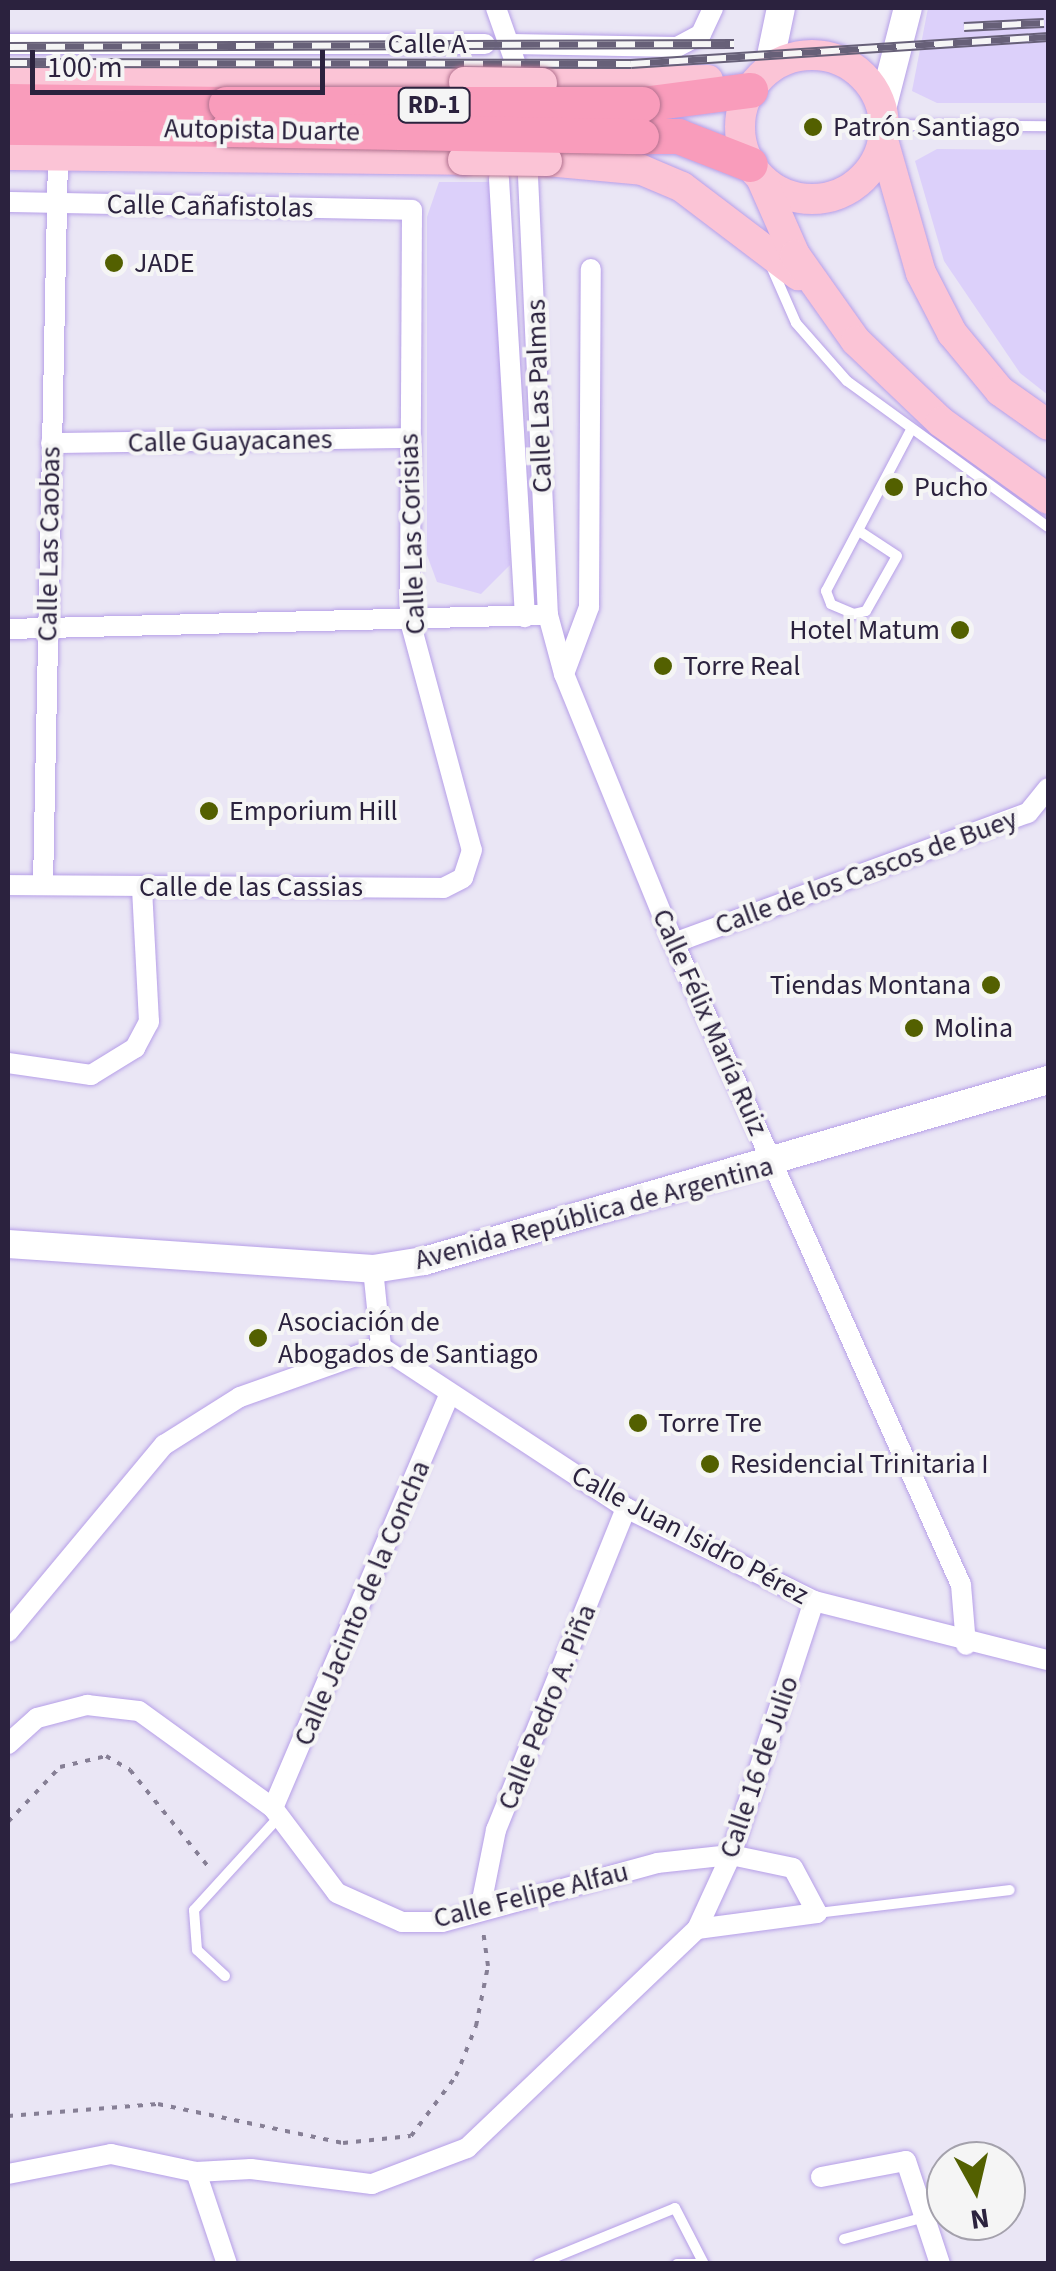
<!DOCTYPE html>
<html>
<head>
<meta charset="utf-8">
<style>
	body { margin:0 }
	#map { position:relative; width:1056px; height:2271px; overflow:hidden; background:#eae6f5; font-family:"Source Sans 3",sans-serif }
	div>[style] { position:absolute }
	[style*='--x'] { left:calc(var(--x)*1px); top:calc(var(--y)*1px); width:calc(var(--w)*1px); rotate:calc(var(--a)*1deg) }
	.green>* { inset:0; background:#dcd0fa }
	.path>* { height:4px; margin-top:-2px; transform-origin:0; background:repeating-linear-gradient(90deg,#867f95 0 5px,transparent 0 13px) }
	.roads { filter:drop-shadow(0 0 2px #b69fe8) drop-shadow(0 0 2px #b69fe8) }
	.service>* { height:10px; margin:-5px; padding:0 5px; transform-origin:5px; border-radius:5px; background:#fff }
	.minor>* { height:20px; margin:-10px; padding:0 10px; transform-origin:10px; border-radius:10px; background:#fff }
	.secondary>* { height:28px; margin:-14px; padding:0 14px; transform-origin:14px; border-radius:14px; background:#fff }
	.primary>* { height:30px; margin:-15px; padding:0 15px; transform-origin:15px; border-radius:15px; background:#fbc4d6 }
	.primary>.ring { margin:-15px; padding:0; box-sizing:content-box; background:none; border:30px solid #fbc4d6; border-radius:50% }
	.motorway>* { height:35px; margin:-17.5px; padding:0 17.5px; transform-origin:17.5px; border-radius:17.5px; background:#f99cbb }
	.rail>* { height:10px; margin-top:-5px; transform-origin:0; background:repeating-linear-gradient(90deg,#f5f5f5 0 19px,#676078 0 38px); box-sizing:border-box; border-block:2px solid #676078 }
	.bridges { filter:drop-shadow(0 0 2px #b1718f) drop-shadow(0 0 2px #b1718f) }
	.primary-bridge>* { height:30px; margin:-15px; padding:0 15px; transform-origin:15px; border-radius:15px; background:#fbc4d6 }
	.motorway-bridge>* { height:35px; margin:-17.5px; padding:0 17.5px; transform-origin:17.5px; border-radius:17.5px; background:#f99cbb }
	.dots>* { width:28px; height:28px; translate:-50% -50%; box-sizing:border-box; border:5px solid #f5f5f5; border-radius:50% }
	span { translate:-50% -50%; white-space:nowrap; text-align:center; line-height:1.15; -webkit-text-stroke:8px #f5f5f5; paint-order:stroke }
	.shield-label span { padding:2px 8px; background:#f5f5f5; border:2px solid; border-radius:8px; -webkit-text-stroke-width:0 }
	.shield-label { font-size:25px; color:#2b223e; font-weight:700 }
	.street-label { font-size:28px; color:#2b223e }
	.poi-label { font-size:28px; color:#2b223e }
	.left { translate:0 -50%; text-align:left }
	.right { translate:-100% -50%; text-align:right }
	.frame { position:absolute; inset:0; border:10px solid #2b223e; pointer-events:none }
	.north { position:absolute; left:926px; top:2141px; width:100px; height:100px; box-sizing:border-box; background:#f5f5f5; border:2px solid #a4a1ac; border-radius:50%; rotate:172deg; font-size:28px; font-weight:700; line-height:40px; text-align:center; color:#2b223e }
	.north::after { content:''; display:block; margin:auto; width:35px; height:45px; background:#536000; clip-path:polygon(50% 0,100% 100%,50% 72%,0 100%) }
	.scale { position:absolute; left:30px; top:50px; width:295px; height:45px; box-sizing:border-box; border:5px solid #2b223e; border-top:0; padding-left:12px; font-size:30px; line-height:35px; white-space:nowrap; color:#2b223e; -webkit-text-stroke:8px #f5f5f5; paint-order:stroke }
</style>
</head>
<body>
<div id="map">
	<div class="green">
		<div style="clip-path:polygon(928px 8px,1048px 8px,1048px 103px,937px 103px,912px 91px)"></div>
		<div style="clip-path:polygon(937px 149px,1048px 150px,1048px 395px,1020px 373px,944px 261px,915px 161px)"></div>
		<div style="clip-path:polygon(439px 182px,491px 182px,510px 565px,481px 594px,437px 582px,427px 555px,427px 217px)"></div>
	</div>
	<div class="path">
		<div style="--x:8;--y:1822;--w:76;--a:-46.6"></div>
		<div style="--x:60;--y:1767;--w:47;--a:-13.4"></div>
		<div style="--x:106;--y:1756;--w:28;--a:30"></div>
		<div style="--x:130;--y:1770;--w:129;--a:51"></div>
		<div style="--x:8;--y:2116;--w:150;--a:-4.6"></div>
		<div style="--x:158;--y:2104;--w:189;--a:11.9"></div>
		<div style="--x:343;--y:2143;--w:68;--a:-5.9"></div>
		<div style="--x:411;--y:2136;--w:75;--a:-53.1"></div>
		<div style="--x:456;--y:2076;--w:54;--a:-68.2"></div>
		<div style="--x:476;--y:2026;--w:61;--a:-78.7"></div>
		<div style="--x:488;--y:1966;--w:36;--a:-98"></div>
	</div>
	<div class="roads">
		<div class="service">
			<div style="--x:885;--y:125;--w:163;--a:0.4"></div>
			<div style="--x:771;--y:266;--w:62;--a:66.3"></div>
			<div style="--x:796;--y:323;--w:77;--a:48.7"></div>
			<div style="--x:847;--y:381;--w:248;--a:36"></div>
			<div style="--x:859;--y:531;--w:45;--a:33.3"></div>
			<div style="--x:897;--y:556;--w:63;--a:119.4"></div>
			<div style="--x:866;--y:611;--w:12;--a:166"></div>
			<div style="--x:854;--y:614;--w:25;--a:-157"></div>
			<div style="--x:831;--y:604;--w:14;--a:-111"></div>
			<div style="--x:826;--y:591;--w:180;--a:-62.2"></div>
			<div style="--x:817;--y:1913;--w:194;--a:-6.8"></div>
			<div style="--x:225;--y:1976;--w:38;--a:-137"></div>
			<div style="--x:197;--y:1950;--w:40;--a:-94.3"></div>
			<div style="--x:194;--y:1910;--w:126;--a:-47.6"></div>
			<div style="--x:844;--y:2239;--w:84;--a:-15.2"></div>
			<div style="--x:538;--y:2264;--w:148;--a:-22.2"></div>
			<div style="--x:675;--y:2208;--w:63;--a:62.6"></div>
			<div style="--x:677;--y:2264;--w:23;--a:0"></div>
		</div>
		<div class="minor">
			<div style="--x:496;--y:8;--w:57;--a:70.6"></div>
			<div style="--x:8;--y:44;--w:477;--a:0"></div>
			<div style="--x:512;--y:44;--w:165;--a:1"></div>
			<div style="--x:677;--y:47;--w:27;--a:-28"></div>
			<div style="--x:701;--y:34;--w:29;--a:-65"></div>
			<div style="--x:528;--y:176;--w:439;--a:87.4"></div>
			<div style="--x:548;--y:615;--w:61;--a:74.8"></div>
			<div style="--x:564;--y:674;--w:291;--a:67.8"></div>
			<div style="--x:674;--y:943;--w:703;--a:65.91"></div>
			<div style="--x:961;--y:1585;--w:60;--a:85.2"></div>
			<div style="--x:499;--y:179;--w:439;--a:86.6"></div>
			<div style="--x:8;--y:202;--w:404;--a:1.1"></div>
			<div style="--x:412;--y:210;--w:411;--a:90.3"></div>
			<div style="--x:410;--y:621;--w:237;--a:74.9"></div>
			<div style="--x:472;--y:850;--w:29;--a:108"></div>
			<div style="--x:463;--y:878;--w:22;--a:153"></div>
			<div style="--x:443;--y:888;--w:435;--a:-179.6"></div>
			<div style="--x:51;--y:443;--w:357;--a:-0.8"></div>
			<div style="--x:8;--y:629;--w:540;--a:-1.49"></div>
			<div style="--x:564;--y:674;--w:72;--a:-69.5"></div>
			<div style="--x:589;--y:607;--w:338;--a:-89.7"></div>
			<div style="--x:43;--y:885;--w:729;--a:-88.82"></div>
			<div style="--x:674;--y:943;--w:377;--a:-20.2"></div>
			<div style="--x:1028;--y:813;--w:32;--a:-51"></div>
			<div style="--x:8;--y:1063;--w:84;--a:8.2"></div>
			<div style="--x:91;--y:1075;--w:52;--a:-31.5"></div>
			<div style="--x:135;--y:1048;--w:30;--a:-62"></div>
			<div style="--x:149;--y:1022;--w:135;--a:-93"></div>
			<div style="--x:373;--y:1269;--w:78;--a:84.1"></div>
			<div style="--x:381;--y:1347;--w:293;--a:33.3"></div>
			<div style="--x:626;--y:1508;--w:210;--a:26.3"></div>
			<div style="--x:814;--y:1601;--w:241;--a:14.2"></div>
			<div style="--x:8;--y:1632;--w:244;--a:-50.2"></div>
			<div style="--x:164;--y:1445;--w:90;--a:-32.3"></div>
			<div style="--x:240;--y:1397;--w:150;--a:-19.5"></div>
			<div style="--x:8;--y:1744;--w:39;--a:-42"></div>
			<div style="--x:37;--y:1718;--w:52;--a:-14.6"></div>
			<div style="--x:87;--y:1705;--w:52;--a:6.6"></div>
			<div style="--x:139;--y:1711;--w:165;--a:35.9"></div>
			<div style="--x:273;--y:1808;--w:106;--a:53"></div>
			<div style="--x:337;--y:1893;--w:71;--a:24"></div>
			<div style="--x:402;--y:1922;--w:40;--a:0"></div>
			<div style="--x:442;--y:1922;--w:223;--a:-15.3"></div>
			<div style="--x:657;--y:1863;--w:74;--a:-6.2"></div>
			<div style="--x:731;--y:1855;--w:63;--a:11.8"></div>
			<div style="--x:793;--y:1868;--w:51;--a:61.9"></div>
			<div style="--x:817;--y:1913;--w:121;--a:172.4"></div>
			<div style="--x:273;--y:1808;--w:447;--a:-66.9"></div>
			<div style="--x:480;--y:1910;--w:82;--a:-78.7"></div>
			<div style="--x:496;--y:1830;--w:347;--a:-68"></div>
			<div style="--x:196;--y:2172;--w:97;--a:71.4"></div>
			<div style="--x:8;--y:2174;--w:105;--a:-11"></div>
			<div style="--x:111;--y:2154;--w:87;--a:12"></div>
			<div style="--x:196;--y:2172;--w:55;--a:-3.1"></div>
			<div style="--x:251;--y:2169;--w:122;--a:7.1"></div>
			<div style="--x:372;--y:2184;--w:102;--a:-20.8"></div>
			<div style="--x:467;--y:2148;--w:318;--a:-43.6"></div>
			<div style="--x:697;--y:1929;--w:81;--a:-65.3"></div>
			<div style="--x:731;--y:1855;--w:267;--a:-71.9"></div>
			<div style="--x:821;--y:2177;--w:86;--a:-10.7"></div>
			<div style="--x:906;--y:2161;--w:108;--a:71.7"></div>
		</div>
		<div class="secondary">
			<div style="--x:768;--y:70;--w:63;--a:-78.2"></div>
			<div style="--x:882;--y:109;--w:104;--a:-75.6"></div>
			<div style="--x:8;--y:1244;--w:366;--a:3.9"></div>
			<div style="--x:373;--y:1269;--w:52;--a:-8.9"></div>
			<div style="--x:424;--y:1261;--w:650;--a:-16.18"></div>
		</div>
		<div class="primary">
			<div class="ring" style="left:740px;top:55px;width:114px;height:114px"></div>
			<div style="--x:8;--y:81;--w:456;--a:0.1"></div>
			<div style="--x:542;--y:83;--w:166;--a:-1"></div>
			<div style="--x:883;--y:140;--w:138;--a:74.1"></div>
			<div style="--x:921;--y:273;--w:68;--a:62.7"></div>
			<div style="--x:952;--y:333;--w:75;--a:50.4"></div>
			<div style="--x:1000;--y:391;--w:59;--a:35.3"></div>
			<div style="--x:8;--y:155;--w:455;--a:0.6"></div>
			<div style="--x:547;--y:161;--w:95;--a:5.4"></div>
			<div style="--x:642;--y:170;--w:43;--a:23"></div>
			<div style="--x:682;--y:187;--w:146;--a:37.2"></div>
			<div style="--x:762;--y:180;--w:82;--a:66.3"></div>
			<div style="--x:795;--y:255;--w:105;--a:54.7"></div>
			<div style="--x:856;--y:341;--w:117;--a:43.6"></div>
			<div style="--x:941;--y:422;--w:132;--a:35.7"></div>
		</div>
		<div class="motorway">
			<div style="--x:8;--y:101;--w:218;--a:0.8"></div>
			<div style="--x:642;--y:104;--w:109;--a:-7.4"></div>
			<div style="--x:8;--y:127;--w:220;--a:0.5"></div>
			<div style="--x:641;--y:136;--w:37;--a:0"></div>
			<div style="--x:678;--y:136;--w:77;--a:21.3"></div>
		</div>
	</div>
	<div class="rail">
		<div style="--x:964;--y:27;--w:80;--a:-2.9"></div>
		<div style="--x:8;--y:47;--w:726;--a:-0.24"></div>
		<div style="--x:8;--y:63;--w:623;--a:0.09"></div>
		<div style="--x:631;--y:64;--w:418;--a:-3.7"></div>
	</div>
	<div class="bridges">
		<div class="primary-bridge">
			<div style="--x:464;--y:82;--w:78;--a:0.7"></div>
			<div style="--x:463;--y:160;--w:84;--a:0.7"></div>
		</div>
		<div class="motorway-bridge">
			<div style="--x:226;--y:104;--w:416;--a:0"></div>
			<div style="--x:228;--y:129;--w:413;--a:1"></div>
		</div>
	</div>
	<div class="dots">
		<div style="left:813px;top:127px;background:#536000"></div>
		<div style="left:114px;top:263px;background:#536000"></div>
		<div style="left:894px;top:487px;background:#536000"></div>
		<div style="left:960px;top:630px;background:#536000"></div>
		<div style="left:663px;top:666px;background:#536000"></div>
		<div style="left:209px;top:811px;background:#536000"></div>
		<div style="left:991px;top:985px;background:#536000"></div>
		<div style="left:914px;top:1028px;background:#536000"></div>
		<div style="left:258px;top:1338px;background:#536000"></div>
		<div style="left:638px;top:1423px;background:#536000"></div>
		<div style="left:710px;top:1464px;background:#536000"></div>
	</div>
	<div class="shield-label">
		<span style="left:434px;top:105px">RD-1</span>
	</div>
	<div class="street-label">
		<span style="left:427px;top:44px">Calle A</span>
		<span style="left:262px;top:130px;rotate:1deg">Autopista Duarte</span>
		<span style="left:210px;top:206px;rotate:1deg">Calle Cañafistolas</span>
		<span style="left:539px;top:396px;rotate:-92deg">Calle Las Palmas</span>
		<span style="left:230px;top:441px;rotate:-1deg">Calle Guayacanes</span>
		<span style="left:412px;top:534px;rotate:-92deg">Calle Las Corisias</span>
		<span style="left:49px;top:544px;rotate:-89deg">Calle Las Caobas</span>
		<span style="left:866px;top:872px;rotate:-20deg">Calle de los Cascos de Buey</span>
		<span style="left:251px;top:887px">Calle de las Cassias</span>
		<span style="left:710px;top:1022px;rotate:66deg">Calle Félix María Ruiz</span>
		<span style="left:594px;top:1213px;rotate:-15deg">Avenida República de Argentina</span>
		<span style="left:690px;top:1535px;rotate:28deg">Calle Juan Isidro Pérez</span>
		<span style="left:362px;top:1603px;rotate:-67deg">Calle Jacinto de la Concha</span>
		<span style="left:547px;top:1707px;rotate:-68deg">Calle Pedro A. Piña</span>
		<span style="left:759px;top:1767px;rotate:-71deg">Calle 16 de Julio</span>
		<span style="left:531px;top:1895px;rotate:-14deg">Calle Felipe Alfau</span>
	</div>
	<div class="poi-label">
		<span class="left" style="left:833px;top:127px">Patrón Santiago</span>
		<span class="left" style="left:134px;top:263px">JADE</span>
		<span class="left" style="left:914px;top:487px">Pucho</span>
		<span class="right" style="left:940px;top:630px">Hotel Matum</span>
		<span class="left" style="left:683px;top:666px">Torre Real</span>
		<span class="left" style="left:229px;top:811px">Emporium Hill</span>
		<span class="right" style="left:971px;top:985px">Tiendas Montana</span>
		<span class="left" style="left:934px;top:1028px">Molina</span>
		<span class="left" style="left:278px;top:1338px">Asociación de<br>Abogados de Santiago</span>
		<span class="left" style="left:658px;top:1423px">Torre Tre</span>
		<span class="left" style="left:730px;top:1464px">Residencial Trinitaria I</span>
	</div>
	<div class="frame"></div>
	<div class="north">N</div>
	<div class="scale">100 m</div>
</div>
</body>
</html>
